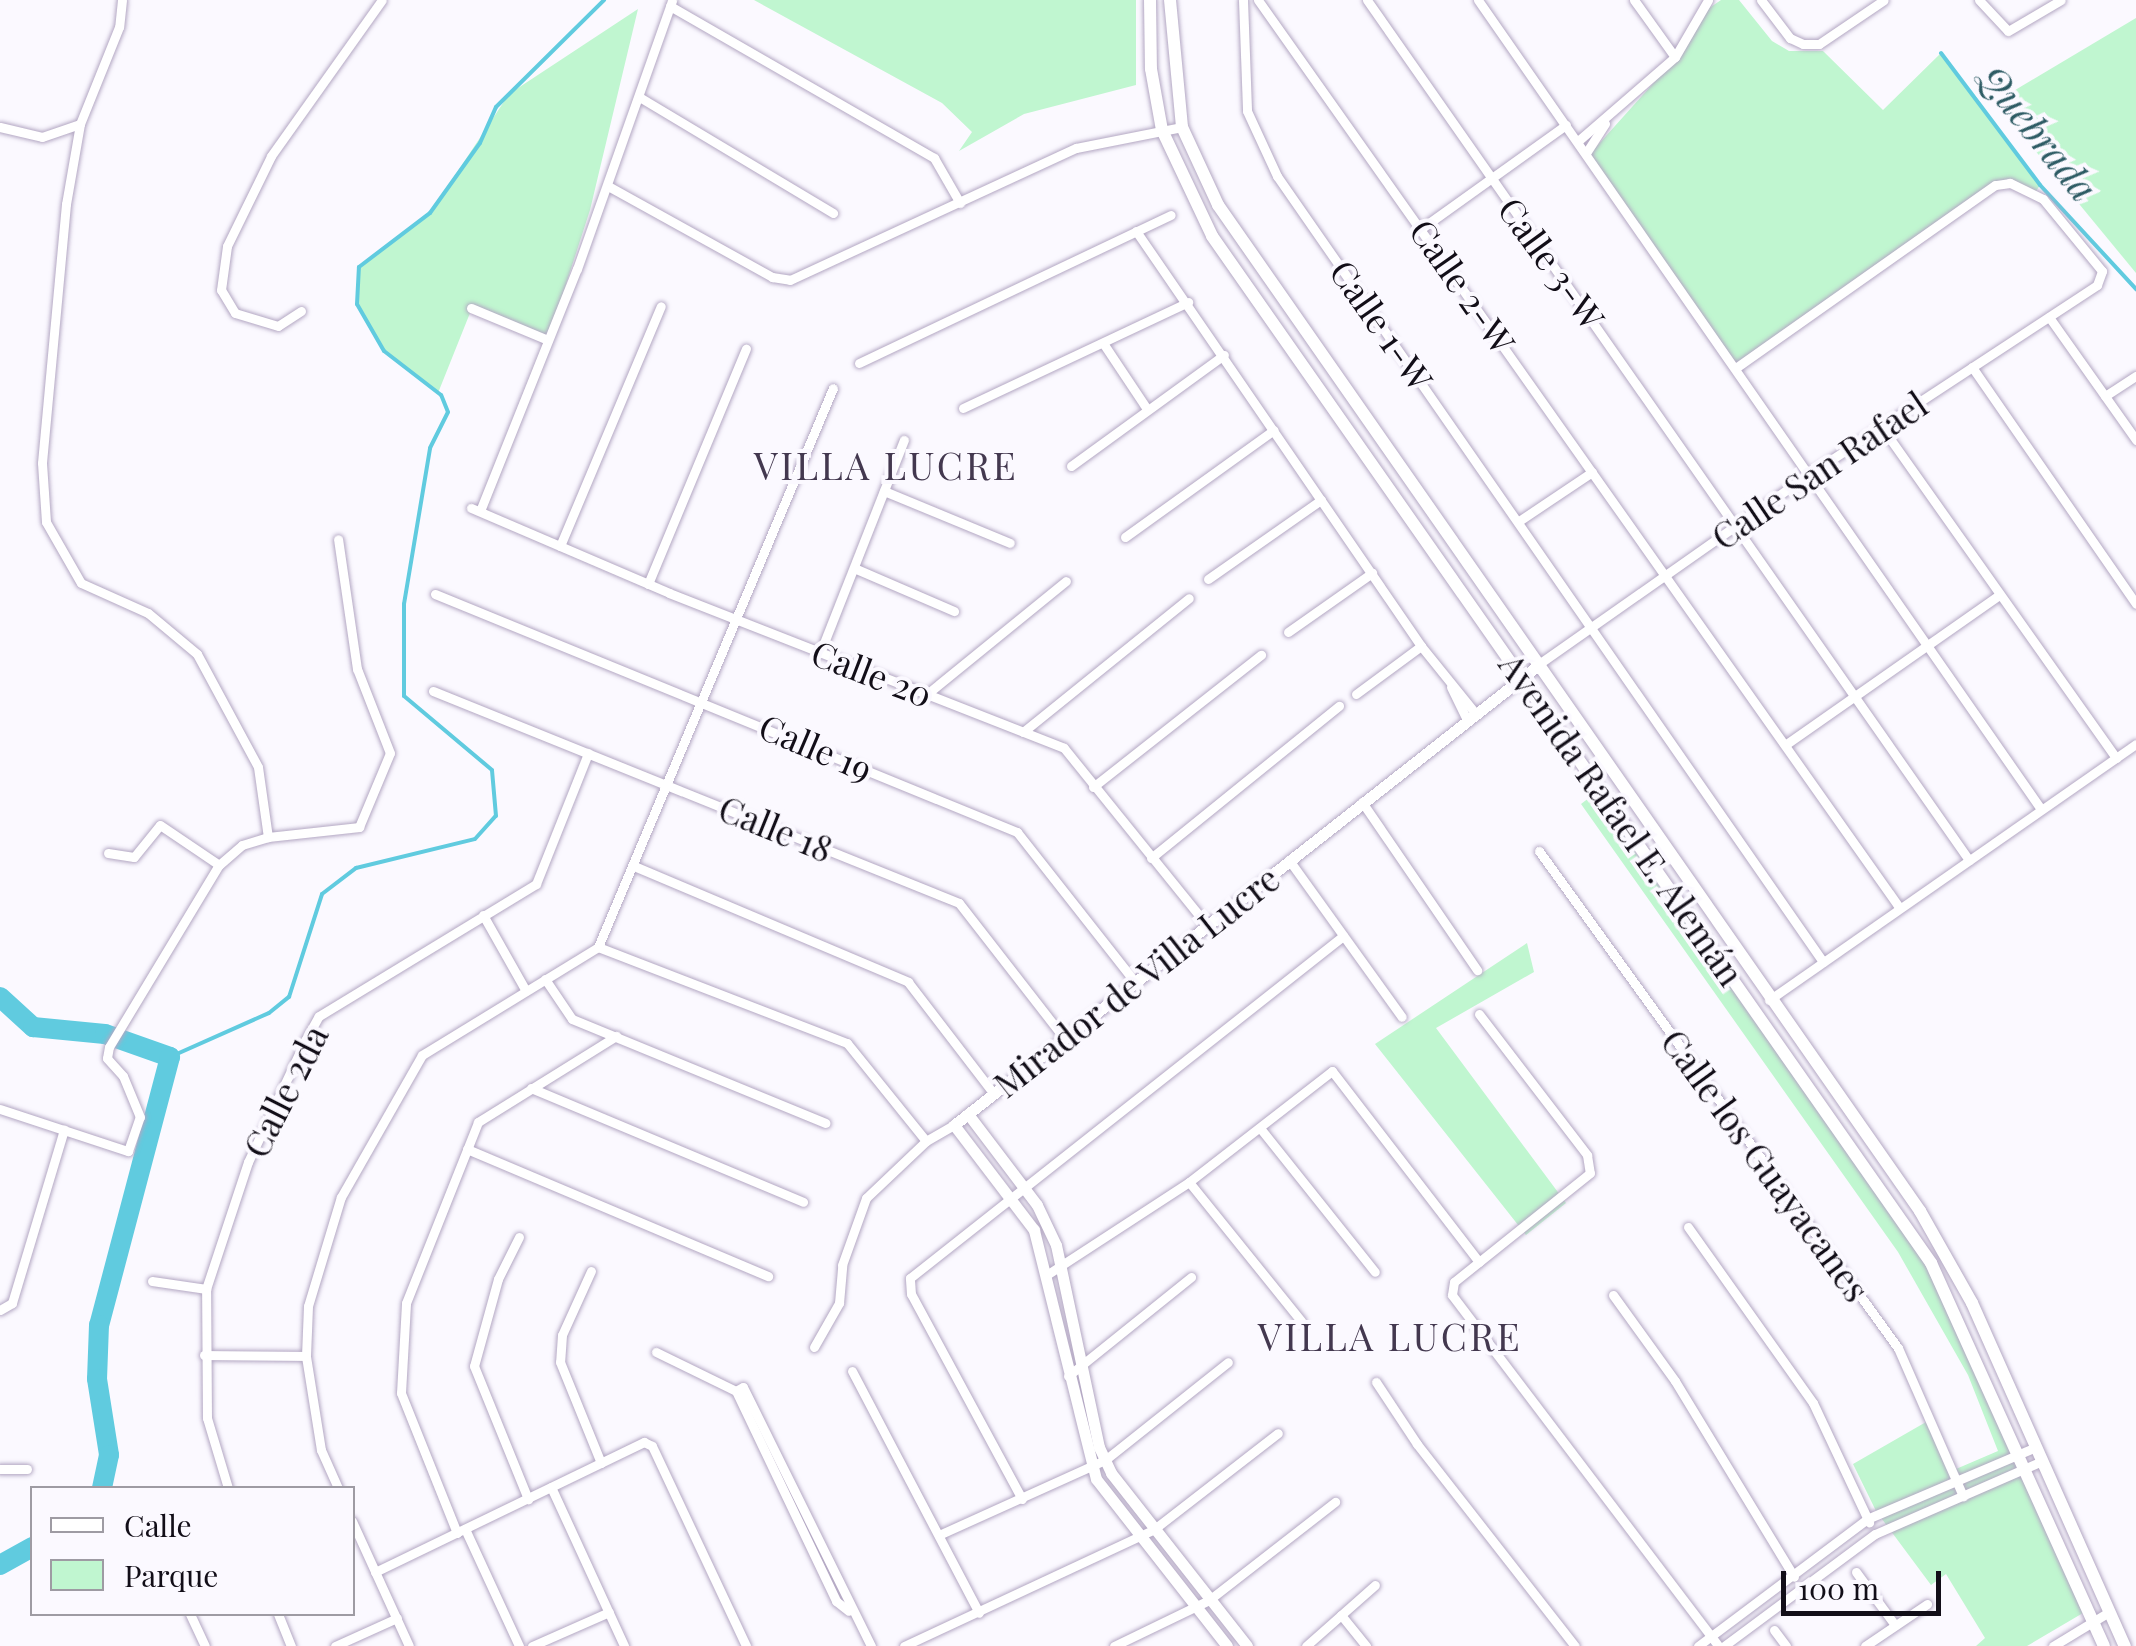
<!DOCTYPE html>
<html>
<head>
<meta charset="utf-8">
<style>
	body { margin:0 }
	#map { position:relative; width:2136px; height:1646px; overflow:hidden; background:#fbf9ff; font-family:"Playfair Display",serif }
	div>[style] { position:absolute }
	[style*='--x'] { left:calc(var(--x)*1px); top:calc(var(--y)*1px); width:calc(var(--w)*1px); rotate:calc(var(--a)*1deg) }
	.green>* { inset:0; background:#c0f6d0 }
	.stream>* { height:4px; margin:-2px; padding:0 2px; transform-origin:2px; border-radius:2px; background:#60cbdf }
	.river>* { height:20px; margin:-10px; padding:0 10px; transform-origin:10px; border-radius:10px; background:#60cbdf }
	.roads { filter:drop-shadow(0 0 2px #b3a7c3) drop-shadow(0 0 2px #b3a7c3) }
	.minor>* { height:9px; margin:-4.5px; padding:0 4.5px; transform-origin:4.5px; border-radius:4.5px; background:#fff }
	.tertiary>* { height:11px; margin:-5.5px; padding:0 5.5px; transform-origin:5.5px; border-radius:5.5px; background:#fff }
	.secondary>* { height:12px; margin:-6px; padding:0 6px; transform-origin:6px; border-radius:6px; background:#fff }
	span { translate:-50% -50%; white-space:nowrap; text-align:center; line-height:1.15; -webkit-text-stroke:8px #fbf9ff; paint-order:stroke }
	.street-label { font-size:35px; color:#120e18 }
	.water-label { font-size:38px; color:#2d5b64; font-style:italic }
	.neighbourhood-label { font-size:38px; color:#43384f; letter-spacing:2.5px }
	.legend { position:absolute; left:30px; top:1486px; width:325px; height:130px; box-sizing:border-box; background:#fbf9ff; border:2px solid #9e9ba3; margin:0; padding:12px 18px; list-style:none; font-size:30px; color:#120e18 }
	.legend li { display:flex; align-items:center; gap:20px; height:50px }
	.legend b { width:50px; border:2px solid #9e9ba3 }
	.scale { position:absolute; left:1781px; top:1571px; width:160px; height:45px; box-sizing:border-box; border:5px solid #120e18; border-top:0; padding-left:12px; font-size:30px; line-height:35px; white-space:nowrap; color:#120e18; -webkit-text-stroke:8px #fbf9ff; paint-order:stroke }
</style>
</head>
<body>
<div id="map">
	<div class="green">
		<div style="clip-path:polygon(754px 0,1136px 0,1136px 85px,1024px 114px,959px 151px,972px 132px,942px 103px)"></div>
		<div style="clip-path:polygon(1721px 0,1739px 0,1772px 41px,1789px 51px,1823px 51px,1883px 110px,1941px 53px,2040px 185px,2035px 193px,2004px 183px,1736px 368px,1588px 156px,1676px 58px,1702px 13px)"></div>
		<div style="clip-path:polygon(638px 9px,590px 210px,548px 340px,472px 308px,438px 393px,384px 351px,357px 304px,359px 267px,430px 213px,509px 94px)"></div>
		<div style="clip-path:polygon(2136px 18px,2136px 273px,1995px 102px)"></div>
		<div style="clip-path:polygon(1594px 794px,1931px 1271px,2083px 1613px,2027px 1646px,1976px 1646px,1985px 1638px,1946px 1574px,1931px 1585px,1876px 1511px,1853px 1464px,1933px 1418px,1956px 1469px,1998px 1451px,1968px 1375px,1898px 1252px,1581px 804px)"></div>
		<div style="clip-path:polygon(1527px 943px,1534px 972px,1436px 1028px,1566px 1203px,1526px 1235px,1375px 1044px)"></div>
	</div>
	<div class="stream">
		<div style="--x:1941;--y:53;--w:165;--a:53.1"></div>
		<div style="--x:2040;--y:185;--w:142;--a:47.3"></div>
		<div style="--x:170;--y:1057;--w:108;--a:-24"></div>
		<div style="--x:269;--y:1013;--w:26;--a:-39"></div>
		<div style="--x:289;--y:997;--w:108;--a:-72.2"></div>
		<div style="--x:322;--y:894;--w:43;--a:-37.4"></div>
		<div style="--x:356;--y:868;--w:122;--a:-13.7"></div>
		<div style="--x:475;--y:839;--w:31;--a:-48"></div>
		<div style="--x:496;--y:816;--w:46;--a:-95"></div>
		<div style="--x:492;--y:770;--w:115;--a:-139.9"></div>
		<div style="--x:404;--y:696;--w:92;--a:-90"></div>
		<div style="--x:404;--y:604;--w:158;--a:-80.5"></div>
		<div style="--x:430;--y:448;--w:40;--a:-63.4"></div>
		<div style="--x:448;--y:412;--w:18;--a:-112"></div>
		<div style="--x:441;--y:395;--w:72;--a:-142.3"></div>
		<div style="--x:384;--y:351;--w:54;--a:-119.9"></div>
		<div style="--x:357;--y:304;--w:37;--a:-87"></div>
		<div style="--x:359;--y:267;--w:89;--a:-37.3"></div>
		<div style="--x:430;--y:213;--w:86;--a:-54.5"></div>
		<div style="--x:480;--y:143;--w:39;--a:-66"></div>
		<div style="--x:496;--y:107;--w:152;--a:-44.7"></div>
	</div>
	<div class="river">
		<div style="--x:0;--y:997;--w:45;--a:42.3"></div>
		<div style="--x:33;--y:1027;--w:72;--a:5.6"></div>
		<div style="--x:105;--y:1034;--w:69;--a:19.5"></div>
		<div style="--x:170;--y:1057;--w:277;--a:104.8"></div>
		<div style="--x:99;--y:1325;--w:54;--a:92.1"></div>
		<div style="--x:97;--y:1379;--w:77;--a:81"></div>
		<div style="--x:109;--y:1455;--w:34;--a:102"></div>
		<div style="--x:0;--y:1565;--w:37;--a:-29"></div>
	</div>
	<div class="roads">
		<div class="minor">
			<div style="--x:122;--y:0;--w:27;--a:96"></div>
			<div style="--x:119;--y:27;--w:105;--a:111.9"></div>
			<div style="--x:80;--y:124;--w:81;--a:99.9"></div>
			<div style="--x:66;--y:204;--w:260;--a:95.3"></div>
			<div style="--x:42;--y:463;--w:59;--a:86.1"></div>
			<div style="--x:46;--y:522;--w:70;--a:60.2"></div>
			<div style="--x:81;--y:583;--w:73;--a:24.1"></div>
			<div style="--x:148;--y:613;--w:64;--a:39.9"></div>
			<div style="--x:197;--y:654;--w:128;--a:61.6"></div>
			<div style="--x:258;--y:767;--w:71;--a:81.9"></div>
			<div style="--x:1243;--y:0;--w:111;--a:87.9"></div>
			<div style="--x:1247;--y:111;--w:72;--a:65.2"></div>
			<div style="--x:1277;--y:176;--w:957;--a:55.21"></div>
			<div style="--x:1258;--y:0;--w:1111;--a:54.75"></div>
			<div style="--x:1367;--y:0;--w:1050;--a:55.01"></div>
			<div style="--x:1478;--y:0;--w:986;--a:55.17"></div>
			<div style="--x:1634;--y:0;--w:70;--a:54.3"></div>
			<div style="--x:1761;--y:0;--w:48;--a:52.7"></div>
			<div style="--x:1790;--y:38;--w:14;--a:25"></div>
			<div style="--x:1803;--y:44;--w:16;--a:0"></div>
			<div style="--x:1819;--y:44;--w:78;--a:-34.1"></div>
			<div style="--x:1979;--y:0;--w:42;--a:46.9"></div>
			<div style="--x:2008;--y:31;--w:61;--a:-30.3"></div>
			<div style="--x:670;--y:6;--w:305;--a:29.9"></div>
			<div style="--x:934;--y:158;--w:52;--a:60"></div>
			<div style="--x:641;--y:98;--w:224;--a:30.9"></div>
			<div style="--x:0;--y:127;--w:43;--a:13.4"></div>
			<div style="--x:42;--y:137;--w:40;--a:-18.9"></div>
			<div style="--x:1578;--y:141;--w:128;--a:-40.9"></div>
			<div style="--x:1675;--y:57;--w:66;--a:-59.9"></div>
			<div style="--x:1586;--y:153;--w:35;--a:-57"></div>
			<div style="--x:608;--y:186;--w:188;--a:29"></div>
			<div style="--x:772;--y:277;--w:18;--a:9"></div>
			<div style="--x:790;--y:280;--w:315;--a:-24.8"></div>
			<div style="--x:1076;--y:148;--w:108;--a:-11.2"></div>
			<div style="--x:1422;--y:228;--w:177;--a:-35.6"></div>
			<div style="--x:1136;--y:231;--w:503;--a:55.52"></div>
			<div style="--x:1421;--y:646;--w:86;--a:51.1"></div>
			<div style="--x:471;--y:308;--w:83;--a:22.6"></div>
			<div style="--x:301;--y:311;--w:27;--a:147"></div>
			<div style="--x:278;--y:326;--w:45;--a:-163.2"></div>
			<div style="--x:235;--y:313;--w:27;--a:-121"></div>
			<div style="--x:221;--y:290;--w:44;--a:-82.2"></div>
			<div style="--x:227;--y:246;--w:100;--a:-63.9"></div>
			<div style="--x:271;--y:156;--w:191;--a:-54.6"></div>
			<div style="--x:2049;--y:317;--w:151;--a:54.7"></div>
			<div style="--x:1103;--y:343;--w:79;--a:56.3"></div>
			<div style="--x:859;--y:363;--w:345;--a:-25.4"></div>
			<div style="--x:1972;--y:367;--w:288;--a:55.3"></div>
			<div style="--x:2105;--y:396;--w:37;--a:-33"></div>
			<div style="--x:963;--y:408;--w:249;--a:-25.2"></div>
			<div style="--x:1881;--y:426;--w:407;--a:54.7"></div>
			<div style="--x:1071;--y:466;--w:189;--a:-36"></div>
			<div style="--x:884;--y:491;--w:136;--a:22.4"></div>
			<div style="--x:471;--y:508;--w:215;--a:23.2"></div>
			<div style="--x:669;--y:593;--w:424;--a:21.4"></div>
			<div style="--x:1064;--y:748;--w:228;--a:51.1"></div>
			<div style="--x:480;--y:511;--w:261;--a:-68.2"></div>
			<div style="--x:577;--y:269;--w:285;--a:-70.5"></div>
			<div style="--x:1519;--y:521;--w:88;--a:-33.9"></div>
			<div style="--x:1125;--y:537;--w:183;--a:-35.7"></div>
			<div style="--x:560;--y:546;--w:260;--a:-67.2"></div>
			<div style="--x:854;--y:568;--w:109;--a:23.3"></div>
			<div style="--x:1208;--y:579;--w:138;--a:-35"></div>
			<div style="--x:648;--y:584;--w:255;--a:-67.4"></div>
			<div style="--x:435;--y:594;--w:629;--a:22.24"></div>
			<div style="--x:1017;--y:832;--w:191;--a:51.8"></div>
			<div style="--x:1288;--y:632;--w:103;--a:-35.1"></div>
			<div style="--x:820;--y:653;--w:229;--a:-68.5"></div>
			<div style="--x:1536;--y:666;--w:332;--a:-35.1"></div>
			<div style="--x:1808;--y:475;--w:346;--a:-33.3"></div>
			<div style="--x:2097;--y:285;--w:15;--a:-70"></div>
			<div style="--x:2102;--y:271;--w:93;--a:-129.3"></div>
			<div style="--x:2043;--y:199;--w:37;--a:-154"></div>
			<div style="--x:2010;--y:183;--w:15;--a:172"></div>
			<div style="--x:1995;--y:185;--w:317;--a:144.8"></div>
			<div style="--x:1451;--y:687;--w:37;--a:64"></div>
			<div style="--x:433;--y:691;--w:567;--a:21.95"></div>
			<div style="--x:959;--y:903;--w:171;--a:52.1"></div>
			<div style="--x:927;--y:694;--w:179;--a:-39.1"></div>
			<div style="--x:1356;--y:694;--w:81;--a:-36.4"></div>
			<div style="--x:1023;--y:732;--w:213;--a:-38.9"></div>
			<div style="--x:1785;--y:745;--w:261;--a:-35"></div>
			<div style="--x:1093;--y:787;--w:214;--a:-38.2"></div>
			<div style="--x:1362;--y:802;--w:204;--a:55.6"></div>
			<div style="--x:1539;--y:851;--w:613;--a:54.16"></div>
			<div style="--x:1898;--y:1348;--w:162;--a:66.3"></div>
			<div style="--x:108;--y:853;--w:26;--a:9"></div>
			<div style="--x:134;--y:857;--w:41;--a:-50.9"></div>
			<div style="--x:160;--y:825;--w:71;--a:34.1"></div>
			<div style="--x:1151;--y:858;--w:242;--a:-39"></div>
			<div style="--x:1289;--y:860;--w:193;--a:54.3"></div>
			<div style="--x:634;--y:866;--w:298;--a:22.9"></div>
			<div style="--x:908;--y:982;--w:141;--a:52.5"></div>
			<div style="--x:483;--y:915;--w:87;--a:60.5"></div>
			<div style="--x:598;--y:947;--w:267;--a:21.1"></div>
			<div style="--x:847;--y:1043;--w:126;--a:51.1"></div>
			<div style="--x:545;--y:979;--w:48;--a:56"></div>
			<div style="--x:572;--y:1019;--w:274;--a:22.3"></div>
			<div style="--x:1769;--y:1000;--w:447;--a:-34.9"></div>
			<div style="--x:1479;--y:1014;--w:178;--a:52.5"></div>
			<div style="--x:1587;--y:1155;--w:18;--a:81"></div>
			<div style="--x:1590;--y:1173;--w:174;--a:141.3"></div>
			<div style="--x:1454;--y:1282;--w:13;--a:99"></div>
			<div style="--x:1452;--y:1295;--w:440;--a:52.8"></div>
			<div style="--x:531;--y:1088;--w:295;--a:22.7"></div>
			<div style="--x:0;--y:1109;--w:135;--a:18.2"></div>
			<div style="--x:128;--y:1151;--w:36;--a:-71"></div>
			<div style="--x:140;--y:1117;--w:44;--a:-112.5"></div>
			<div style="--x:123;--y:1076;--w:24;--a:-132"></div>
			<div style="--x:107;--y:1058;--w:11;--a:-80"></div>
			<div style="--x:109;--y:1047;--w:213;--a:-58.9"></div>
			<div style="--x:219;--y:865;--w:30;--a:-41"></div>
			<div style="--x:242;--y:845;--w:27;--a:-17"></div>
			<div style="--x:268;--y:837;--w:92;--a:-6.3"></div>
			<div style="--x:359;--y:827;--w:80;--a:-67.3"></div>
			<div style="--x:390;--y:753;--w:90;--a:-111.4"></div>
			<div style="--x:357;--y:669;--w:131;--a:-98.3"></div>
			<div style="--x:1260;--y:1128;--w:184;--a:51.4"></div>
			<div style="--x:467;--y:1149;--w:327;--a:22.9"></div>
			<div style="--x:1189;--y:1182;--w:179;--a:51.1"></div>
			<div style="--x:1688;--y:1227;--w:216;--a:54.6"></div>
			<div style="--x:1813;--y:1403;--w:132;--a:64.8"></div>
			<div style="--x:519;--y:1237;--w:47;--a:116.6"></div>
			<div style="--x:498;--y:1279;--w:90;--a:105.4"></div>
			<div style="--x:474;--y:1366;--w:144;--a:67.9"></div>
			<div style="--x:591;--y:1271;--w:70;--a:114.4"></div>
			<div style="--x:562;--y:1335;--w:27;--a:94"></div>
			<div style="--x:560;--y:1362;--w:109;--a:67.9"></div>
			<div style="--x:1048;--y:1274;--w:168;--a:-33.1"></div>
			<div style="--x:1189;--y:1182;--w:181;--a:-37.8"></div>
			<div style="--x:1332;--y:1071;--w:241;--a:52.4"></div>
			<div style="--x:152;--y:1281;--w:55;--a:8.4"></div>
			<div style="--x:1613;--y:1295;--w:106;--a:54.2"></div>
			<div style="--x:1675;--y:1381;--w:229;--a:58.7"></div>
			<div style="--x:0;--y:1310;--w:14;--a:-30"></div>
			<div style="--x:12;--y:1303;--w:181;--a:-73.3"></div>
			<div style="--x:814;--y:1347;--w:51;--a:-60.4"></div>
			<div style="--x:839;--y:1303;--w:38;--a:-85"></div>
			<div style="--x:842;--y:1265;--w:71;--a:-70.3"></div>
			<div style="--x:866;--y:1198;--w:83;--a:-43.5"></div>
			<div style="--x:926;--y:1141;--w:32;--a:-30"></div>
			<div style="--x:656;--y:1352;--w:89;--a:26"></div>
			<div style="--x:736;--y:1391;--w:233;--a:64.5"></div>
			<div style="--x:836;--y:1601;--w:16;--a:38"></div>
			<div style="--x:204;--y:1355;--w:102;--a:0.6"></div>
			<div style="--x:852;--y:1371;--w:273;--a:62.3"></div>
			<div style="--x:1068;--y:1376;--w:158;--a:-38.8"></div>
			<div style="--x:1376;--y:1382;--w:74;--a:56.5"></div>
			<div style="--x:1417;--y:1444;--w:256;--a:52"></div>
			<div style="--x:736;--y:1391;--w:8;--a:-30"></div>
			<div style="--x:743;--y:1387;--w:289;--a:63.7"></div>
			<div style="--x:0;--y:1469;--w:27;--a:0"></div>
			<div style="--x:551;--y:1487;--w:175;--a:65.3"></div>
			<div style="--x:228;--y:1488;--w:73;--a:-106.7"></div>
			<div style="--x:207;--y:1418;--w:129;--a:-90.4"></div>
			<div style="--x:206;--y:1289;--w:134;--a:-71.7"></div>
			<div style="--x:248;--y:1162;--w:136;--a:-64.8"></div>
			<div style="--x:306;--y:1039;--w:26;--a:-61"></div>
			<div style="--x:319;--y:1016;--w:254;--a:-31.3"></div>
			<div style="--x:536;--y:884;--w:141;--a:-68.3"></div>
			<div style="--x:338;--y:1488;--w:42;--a:-114.1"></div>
			<div style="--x:321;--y:1450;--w:95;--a:-99.1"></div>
			<div style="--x:306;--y:1356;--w:50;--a:-87.7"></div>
			<div style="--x:308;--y:1306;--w:114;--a:-73.2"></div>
			<div style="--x:341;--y:1197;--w:163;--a:-60.3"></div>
			<div style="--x:422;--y:1055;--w:206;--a:-31.5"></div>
			<div style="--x:598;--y:947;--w:606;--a:-67.2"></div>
			<div style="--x:1022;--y:1499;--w:233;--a:-118.4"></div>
			<div style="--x:911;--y:1294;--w:16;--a:-94"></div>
			<div style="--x:910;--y:1278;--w:552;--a:-38.3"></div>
			<div style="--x:352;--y:1521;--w:137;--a:65.5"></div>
			<div style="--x:465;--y:1529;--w:129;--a:65.2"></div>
			<div style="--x:457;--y:1533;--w:151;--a:-111.8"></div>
			<div style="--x:401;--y:1393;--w:90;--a:-86.8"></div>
			<div style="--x:406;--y:1303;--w:195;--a:-68.3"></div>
			<div style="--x:478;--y:1122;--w:163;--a:-31.9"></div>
			<div style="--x:941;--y:1534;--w:180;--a:-24.3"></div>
			<div style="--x:1105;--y:1460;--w:157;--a:-38.5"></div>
			<div style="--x:375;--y:1572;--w:299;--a:-25.8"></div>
			<div style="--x:644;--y:1442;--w:9;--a:27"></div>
			<div style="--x:652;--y:1446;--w:221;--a:64.8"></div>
			<div style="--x:1856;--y:1572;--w:66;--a:53.7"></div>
			<div style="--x:190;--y:1614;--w:35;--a:65"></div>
			<div style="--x:278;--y:1614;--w:35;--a:68"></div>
			<div style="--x:1341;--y:1615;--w:40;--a:51"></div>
			<div style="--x:1774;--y:1630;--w:20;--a:53"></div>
			<div style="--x:335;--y:1646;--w:68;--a:-24.3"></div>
			<div style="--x:532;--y:1646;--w:84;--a:-23.8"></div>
			<div style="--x:904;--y:1646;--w:275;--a:-25"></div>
			<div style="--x:1153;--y:1530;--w:158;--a:-37.8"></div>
			<div style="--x:1114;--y:1646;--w:106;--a:-25.8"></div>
			<div style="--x:1209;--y:1600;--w:160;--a:-37.9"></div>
			<div style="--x:1306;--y:1646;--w:92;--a:-41.5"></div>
			<div style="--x:1698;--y:1646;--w:211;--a:-36.9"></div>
			<div style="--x:1867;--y:1519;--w:184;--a:-23.1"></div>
			<div style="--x:1724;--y:1646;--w:188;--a:-36.6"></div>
			<div style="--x:1875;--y:1534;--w:182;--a:-23.6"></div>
			<div style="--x:1865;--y:1646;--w:75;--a:-34.1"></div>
			<div style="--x:2053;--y:1646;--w:66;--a:-31.3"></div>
		</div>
		<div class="tertiary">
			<div style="--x:968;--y:1114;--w:114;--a:52.8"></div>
			<div style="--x:1037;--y:1205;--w:44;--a:64.6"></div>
			<div style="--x:1056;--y:1245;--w:207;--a:78"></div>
			<div style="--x:1099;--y:1447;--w:29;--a:65"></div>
			<div style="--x:1111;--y:1473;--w:220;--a:51.8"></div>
			<div style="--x:1227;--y:1646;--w:212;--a:-128.1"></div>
			<div style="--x:1096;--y:1479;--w:257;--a:-104"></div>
			<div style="--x:1034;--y:1230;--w:132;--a:-127.3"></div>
			<div style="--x:954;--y:1125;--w:741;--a:-38.2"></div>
		</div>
		<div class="secondary">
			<div style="--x:1150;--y:0;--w:69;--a:89.2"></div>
			<div style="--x:1151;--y:69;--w:62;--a:79.8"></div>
			<div style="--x:1162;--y:130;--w:117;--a:64.7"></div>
			<div style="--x:1212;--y:236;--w:1254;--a:55"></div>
			<div style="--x:1931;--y:1263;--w:420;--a:65.7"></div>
			<div style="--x:1170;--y:0;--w:128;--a:84.6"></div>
			<div style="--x:1182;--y:127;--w:86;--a:65.2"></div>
			<div style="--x:1218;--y:205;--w:1227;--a:55.09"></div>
			<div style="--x:1920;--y:1211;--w:106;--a:60.5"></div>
			<div style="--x:1972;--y:1303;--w:376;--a:66"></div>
		</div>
	</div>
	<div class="street-label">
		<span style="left:1552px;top:263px;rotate:54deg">Calle 3-W</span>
		<span style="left:1463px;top:286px;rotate:55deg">Calle 2-W</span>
		<span style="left:1382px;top:325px;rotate:55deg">Calle 1-W</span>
		<span style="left:1819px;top:470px;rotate:-34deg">Calle San Rafael</span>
		<span style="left:872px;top:673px;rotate:21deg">Calle 20</span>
		<span style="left:816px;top:747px;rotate:23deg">Calle 19</span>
		<span style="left:1622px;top:819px;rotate:55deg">Avenida Rafael E. Alemán</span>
		<span style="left:776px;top:828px;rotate:22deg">Calle 18</span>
		<span style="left:1136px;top:981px;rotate:-38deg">Mirador de Villa Lucre</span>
		<span style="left:285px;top:1091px;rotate:-63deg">Calle 2da</span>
		<span style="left:1766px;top:1165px;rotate:54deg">Calle los Guayacanes</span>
	</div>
	<div class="water-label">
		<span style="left:2039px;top:132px;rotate:51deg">Quebrada</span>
	</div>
	<div class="neighbourhood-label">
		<span style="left:886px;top:465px">VILLA LUCRE</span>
		<span style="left:1390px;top:1336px">VILLA LUCRE</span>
	</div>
	<ul class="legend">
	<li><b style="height:12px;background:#fff"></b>Calle</li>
	<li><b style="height:28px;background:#c0f6d0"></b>Parque</li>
	</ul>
	<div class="scale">100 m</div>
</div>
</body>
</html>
